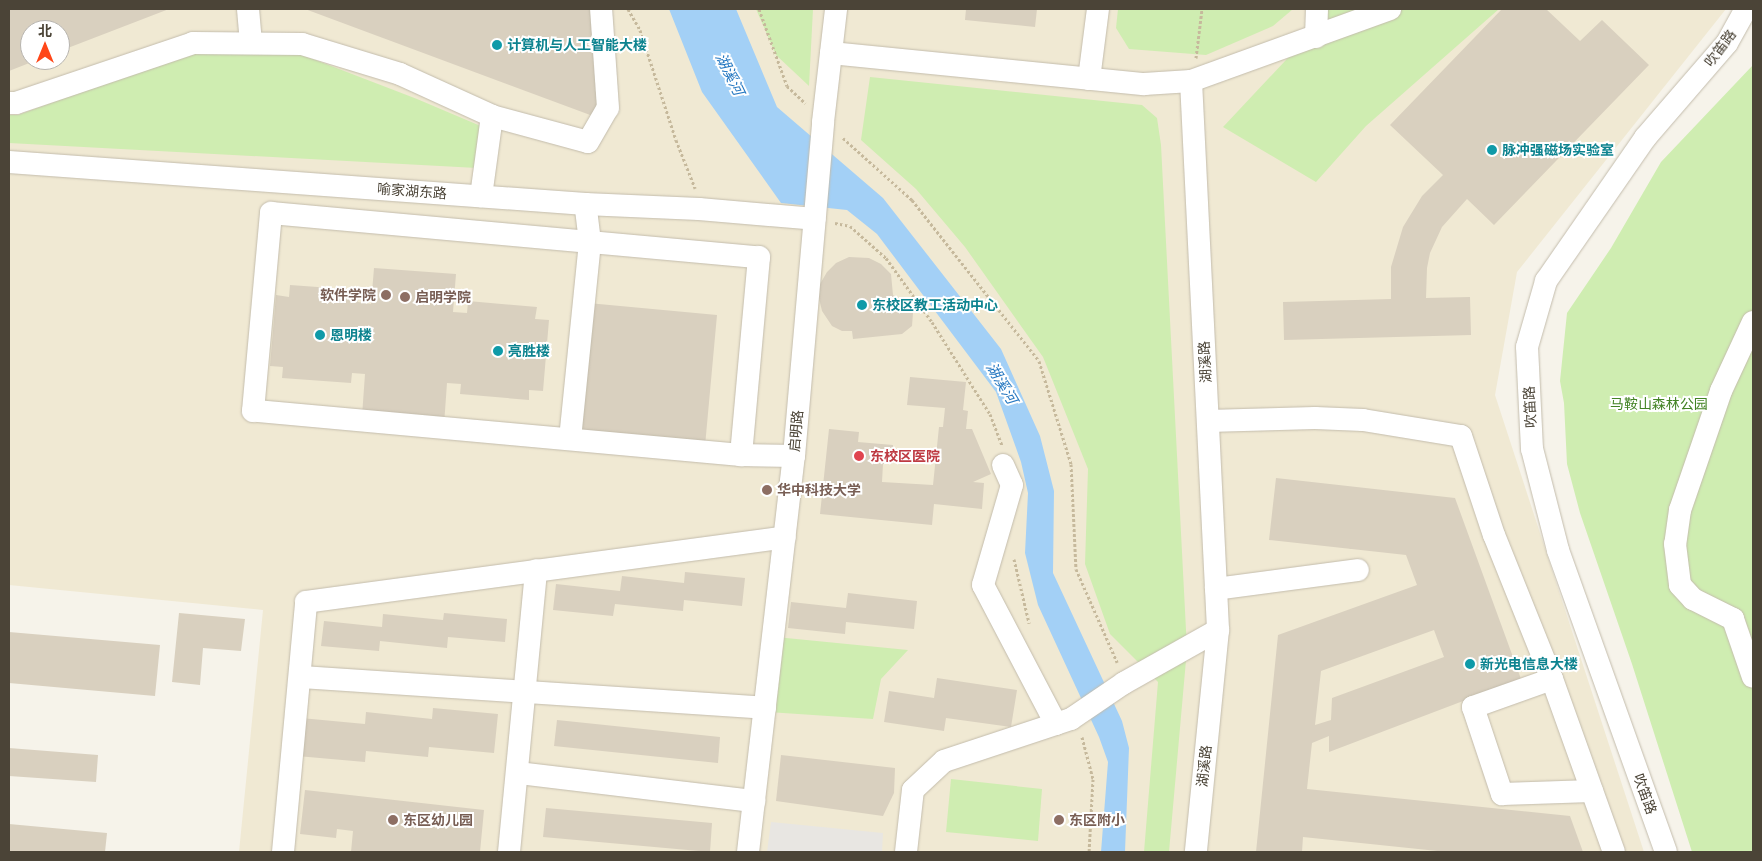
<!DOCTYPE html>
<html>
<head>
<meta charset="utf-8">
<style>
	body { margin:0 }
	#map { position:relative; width:1762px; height:861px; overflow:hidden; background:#f6f3ea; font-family:Manrope,"Noto Sans SC",sans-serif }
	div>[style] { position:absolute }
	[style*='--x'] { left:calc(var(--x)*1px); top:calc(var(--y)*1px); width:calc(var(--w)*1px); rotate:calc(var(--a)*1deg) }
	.education>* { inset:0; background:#f0e9d3 }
	.green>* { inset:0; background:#cfedb1 }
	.parking>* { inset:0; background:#e8e6e2 }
	.water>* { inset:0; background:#a3d0f6 }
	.building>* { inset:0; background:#d9d0bf }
	.path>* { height:3px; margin-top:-1.5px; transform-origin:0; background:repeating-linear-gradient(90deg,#c6b99c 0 2.5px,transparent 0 5px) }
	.roads { filter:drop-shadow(0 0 1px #c3bcac) drop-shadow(0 0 1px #c3bcac) }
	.minor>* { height:22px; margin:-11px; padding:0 11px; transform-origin:11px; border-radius:11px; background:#fff }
	.dots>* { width:14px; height:14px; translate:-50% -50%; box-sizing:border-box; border:2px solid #fff; border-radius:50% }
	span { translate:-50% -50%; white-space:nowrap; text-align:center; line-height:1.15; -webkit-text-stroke:4px #fff; paint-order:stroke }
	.culture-label { font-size:14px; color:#0d838f; font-weight:700 }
	.left { translate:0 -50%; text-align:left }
	.street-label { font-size:14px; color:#4b4437 }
	.education-label { font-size:14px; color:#785e54; font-weight:700 }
	.right { translate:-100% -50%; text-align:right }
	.park-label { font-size:14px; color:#438325 }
	.health-label { font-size:14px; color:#be3a42; font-weight:700 }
	.water-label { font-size:15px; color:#2678c1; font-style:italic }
	.frame { position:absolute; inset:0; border:10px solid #4b4437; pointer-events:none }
	.north { position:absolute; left:20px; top:20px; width:50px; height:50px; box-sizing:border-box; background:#fff; border:1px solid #b7b4af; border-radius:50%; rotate:0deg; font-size:14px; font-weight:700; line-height:20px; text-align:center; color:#4b4437 }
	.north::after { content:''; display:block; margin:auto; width:18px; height:22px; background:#ff4719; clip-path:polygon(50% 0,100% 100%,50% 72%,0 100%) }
</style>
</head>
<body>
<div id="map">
	<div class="education">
		<div style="clip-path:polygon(evenodd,9px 9px,1726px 9px,1517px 272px,1495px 395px,1644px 852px,239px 852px,263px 610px,9px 585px,9px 9px,30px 30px,60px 30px,60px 60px,30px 60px,30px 30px)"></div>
	</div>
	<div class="green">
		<div style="clip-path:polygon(756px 9px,813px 9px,809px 86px,776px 55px)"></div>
		<div style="clip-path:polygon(1118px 9px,1293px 9px,1273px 26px,1206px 55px,1129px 49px,1116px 28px)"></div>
		<div style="clip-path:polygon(1319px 9px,1499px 9px,1366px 126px,1316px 182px,1223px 127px,1316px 28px)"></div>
		<div style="clip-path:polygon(192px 51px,300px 54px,417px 99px,483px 127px,477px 168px,9px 143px,9px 115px,18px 115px)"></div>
		<div style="clip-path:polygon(1753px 65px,1753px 852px,1692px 852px,1632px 664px,1580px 513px,1567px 464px,1564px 403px,1560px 381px,1567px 313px,1611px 248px,1661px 162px)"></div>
		<div style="clip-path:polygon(870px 77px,1142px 105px,1157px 118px,1161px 145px,1187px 649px,1169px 852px,1144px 852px,1158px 682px,1110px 634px,1085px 564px,1088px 469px,1043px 357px,965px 247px,916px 189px,861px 140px)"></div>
		<div style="clip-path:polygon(776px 637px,908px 650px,881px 679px,873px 719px,768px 712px)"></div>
		<div style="clip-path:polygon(951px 779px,1042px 789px,1038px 841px,946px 832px)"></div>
	</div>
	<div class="parking">
		<div style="clip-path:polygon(771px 822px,883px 833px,882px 852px,767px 852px)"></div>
	</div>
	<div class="water">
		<div style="clip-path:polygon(669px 9px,736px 9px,777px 107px,883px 198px,1001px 349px,1040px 436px,1054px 491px,1053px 573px,1122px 721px,1129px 748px,1125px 852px,1101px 852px,1108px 762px,1099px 737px,1038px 605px,1025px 553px,1028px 493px,1021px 462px,996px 392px,877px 234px,847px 210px,781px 203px,702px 92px)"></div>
	</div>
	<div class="building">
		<div style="clip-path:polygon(9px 9px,169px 9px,60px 51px,60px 30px,30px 30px,30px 60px,37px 60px,9px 71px)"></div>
		<div style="clip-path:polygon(305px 9px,590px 9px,601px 119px)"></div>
		<div style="clip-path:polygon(966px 9px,1037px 9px,1035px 27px,965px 20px)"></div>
		<div style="clip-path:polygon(1502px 9px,1546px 9px,1580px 41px,1602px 20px,1649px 65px,1494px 225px,1467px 199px,1442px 227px,1430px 253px,1427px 268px,1426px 298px,1470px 297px,1471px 335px,1284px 340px,1283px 302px,1391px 299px,1391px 267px,1403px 227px,1422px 196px,1443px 175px,1390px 125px)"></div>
		<div style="clip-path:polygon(849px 257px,869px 258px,881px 264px,891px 274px,893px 295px,913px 313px,912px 326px,902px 334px,853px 339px,852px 331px,842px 331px,832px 326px,822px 311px,819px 298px,820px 284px,827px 272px,836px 263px)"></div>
		<div style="clip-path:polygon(374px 268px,456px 274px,453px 312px,467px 313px,468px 301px,537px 307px,535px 319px,549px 320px,543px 391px,529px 390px,529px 400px,460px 394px,461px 384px,447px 383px,444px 425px,362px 416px,365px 374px,352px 373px,351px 383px,282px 378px,283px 367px,270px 366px,276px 295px,289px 297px,290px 285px,359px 290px,358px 302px,371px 304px)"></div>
		<div style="clip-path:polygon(588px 303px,717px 315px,705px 446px,577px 435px)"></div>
		<div style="clip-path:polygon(910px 377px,966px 382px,963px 410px,968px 411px,966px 429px,972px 429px,991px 474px,973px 482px,984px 483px,982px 509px,934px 504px,932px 525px,820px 514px,829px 429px,859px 432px,858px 442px,893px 445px,892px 464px,883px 464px,882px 482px,933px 485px,939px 427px,943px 427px,945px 408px,907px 405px)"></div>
		<div style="clip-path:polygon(evenodd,1276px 478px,1455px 498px,1521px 679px,1329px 752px,1329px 736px,1312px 743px,1307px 789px,1570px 816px,1583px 852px,1447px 852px,1303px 837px,1302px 852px,1256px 852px,1278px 635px,1417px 585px,1406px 555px,1269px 540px,1276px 478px,1434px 630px,1444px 657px,1332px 698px,1331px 720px,1315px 725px,1321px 671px,1434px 630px)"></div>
		<div style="clip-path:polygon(685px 572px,745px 578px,742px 606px,684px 600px,683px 611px,615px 604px,613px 616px,553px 610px,556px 584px,620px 591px,622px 576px,684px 583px)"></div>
		<div style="clip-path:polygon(848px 593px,917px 601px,914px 629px,846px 622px,845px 634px,788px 628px,791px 602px,846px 608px)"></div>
		<div style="clip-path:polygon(179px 613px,245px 619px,241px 651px,203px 648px,200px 685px,172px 682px)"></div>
		<div style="clip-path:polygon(444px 613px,507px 619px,505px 642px,448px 637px,447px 648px,380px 641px,379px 651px,321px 646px,324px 621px,382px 627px,383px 614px,443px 620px)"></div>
		<div style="clip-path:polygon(9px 632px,160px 645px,155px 696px,9px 683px)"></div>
		<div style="clip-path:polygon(937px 678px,1017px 690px,1011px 727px,946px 718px,944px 731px,884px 722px,889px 691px,934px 698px)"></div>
		<div style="clip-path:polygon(433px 708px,498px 714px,494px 753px,429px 747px,428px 757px,366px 751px,365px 762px,297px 756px,301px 718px,365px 724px,366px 712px,432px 719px)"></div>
		<div style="clip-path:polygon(557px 720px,720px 737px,718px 763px,554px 746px)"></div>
		<div style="clip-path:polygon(9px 748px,98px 755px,96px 782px,9px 776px)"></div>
		<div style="clip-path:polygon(781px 755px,895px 768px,894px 793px,883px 816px,776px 801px)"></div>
		<div style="clip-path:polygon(305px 790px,484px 810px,480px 852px,351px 852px,353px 831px,337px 829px,336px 838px,300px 834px)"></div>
		<div style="clip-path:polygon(546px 808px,712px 823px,710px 852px,543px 837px)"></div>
		<div style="clip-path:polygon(9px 824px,107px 833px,105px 852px,9px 852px)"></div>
	</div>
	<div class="path">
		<div style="--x:628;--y:9;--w:24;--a:60"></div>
		<div style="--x:640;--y:30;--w:116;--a:71.9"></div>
		<div style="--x:676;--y:140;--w:52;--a:68.4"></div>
		<div style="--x:759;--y:9;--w:82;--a:70"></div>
		<div style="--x:787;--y:86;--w:25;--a:43"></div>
		<div style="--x:1196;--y:58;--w:49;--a:-83"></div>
		<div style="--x:843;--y:138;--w:93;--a:41.9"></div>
		<div style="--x:912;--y:200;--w:205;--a:51.7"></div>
		<div style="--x:1039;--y:361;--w:108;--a:72.7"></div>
		<div style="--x:1071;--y:464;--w:105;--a:87.3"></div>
		<div style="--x:1076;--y:569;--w:102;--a:66.2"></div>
		<div style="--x:835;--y:223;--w:15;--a:11"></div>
		<div style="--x:850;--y:226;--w:48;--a:41.6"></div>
		<div style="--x:886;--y:258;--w:79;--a:54.3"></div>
		<div style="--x:932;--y:322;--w:109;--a:57.8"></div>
		<div style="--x:990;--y:414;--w:33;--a:69"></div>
		<div style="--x:1014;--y:559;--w:66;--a:76.8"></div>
		<div style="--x:1082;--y:737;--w:43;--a:75.3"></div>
		<div style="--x:1093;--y:779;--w:73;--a:93.1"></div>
	</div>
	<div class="roads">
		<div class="minor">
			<div style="--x:248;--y:9;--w:34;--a:85"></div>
			<div style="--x:1316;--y:37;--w:28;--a:-88"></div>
			<div style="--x:831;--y:53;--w:315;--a:5.7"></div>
			<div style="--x:1144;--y:84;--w:47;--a:-3.7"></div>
			<div style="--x:1191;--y:81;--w:212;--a:-19.9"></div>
			<div style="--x:1089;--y:79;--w:71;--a:-82.7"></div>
			<div style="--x:1191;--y:81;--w:550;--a:87.18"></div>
			<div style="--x:1218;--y:630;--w:223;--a:95.7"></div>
			<div style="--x:9;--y:103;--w:7;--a:0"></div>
			<div style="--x:16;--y:103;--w:187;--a:-18.7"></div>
			<div style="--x:193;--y:43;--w:109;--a:0.5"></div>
			<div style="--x:302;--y:44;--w:102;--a:17"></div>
			<div style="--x:400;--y:74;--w:101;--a:24.5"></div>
			<div style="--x:492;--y:116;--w:81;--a:97.8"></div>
			<div style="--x:492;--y:116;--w:99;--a:15.2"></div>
			<div style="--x:588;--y:142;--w:39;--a:-60"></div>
			<div style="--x:608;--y:108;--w:99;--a:-94"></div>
			<div style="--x:9;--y:162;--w:578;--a:4.17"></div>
			<div style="--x:585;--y:204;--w:114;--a:2.5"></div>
			<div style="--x:699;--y:209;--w:116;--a:4.9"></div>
			<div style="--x:271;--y:213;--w:490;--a:5.2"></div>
			<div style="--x:759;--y:257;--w:199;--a:95.2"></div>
			<div style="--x:741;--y:455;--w:490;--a:-174.8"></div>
			<div style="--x:253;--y:411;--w:199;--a:-84.8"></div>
			<div style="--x:1753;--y:322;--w:76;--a:114.9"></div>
			<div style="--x:1721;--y:391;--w:126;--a:109"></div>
			<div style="--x:1680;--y:510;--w:34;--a:98"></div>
			<div style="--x:1675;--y:544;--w:41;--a:83"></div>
			<div style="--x:1680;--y:585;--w:19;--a:47"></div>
			<div style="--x:1693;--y:599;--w:45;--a:26.6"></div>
			<div style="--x:1733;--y:619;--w:61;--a:71"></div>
			<div style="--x:1208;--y:421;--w:107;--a:-1.6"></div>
			<div style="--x:1315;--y:418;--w:48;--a:2.4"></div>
			<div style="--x:1363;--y:420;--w:99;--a:9.3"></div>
			<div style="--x:1461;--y:436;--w:104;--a:71.6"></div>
			<div style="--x:1494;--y:535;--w:155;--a:68.1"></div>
			<div style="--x:1552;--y:679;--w:184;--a:70.3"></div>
			<div style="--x:570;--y:439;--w:198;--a:-84.2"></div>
			<div style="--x:590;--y:242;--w:38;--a:-97"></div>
			<div style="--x:741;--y:455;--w:53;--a:1.1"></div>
			<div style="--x:1003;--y:465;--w:22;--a:66"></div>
			<div style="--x:1012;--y:485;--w:104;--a:106.2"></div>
			<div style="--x:983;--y:585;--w:157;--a:62.3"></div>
			<div style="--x:1216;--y:589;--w:143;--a:-7.6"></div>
			<div style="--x:301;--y:677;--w:465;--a:3.8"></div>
			<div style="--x:1552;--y:679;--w:84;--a:160.5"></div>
			<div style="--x:1473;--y:707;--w:92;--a:71.6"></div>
			<div style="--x:1502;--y:794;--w:90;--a:-1.9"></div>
			<div style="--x:518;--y:773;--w:238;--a:6.8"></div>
			<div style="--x:283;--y:852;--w:251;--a:-84.7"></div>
			<div style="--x:306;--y:602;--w:483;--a:-7.7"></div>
			<div style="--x:509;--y:852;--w:283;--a:-84.5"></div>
			<div style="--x:748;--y:852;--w:399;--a:-83.4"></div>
			<div style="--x:794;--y:456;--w:335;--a:-85"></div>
			<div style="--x:823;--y:122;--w:114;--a:-83.4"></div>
			<div style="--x:906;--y:852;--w:62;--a:-83.6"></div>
			<div style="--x:913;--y:790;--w:42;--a:-43.1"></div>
			<div style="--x:944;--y:761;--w:134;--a:-18.3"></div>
			<div style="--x:1071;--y:719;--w:64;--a:-34.2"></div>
			<div style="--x:1124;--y:683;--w:108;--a:-29.4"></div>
			<div style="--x:1666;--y:852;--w:321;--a:-109.7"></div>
			<div style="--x:1558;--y:550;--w:104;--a:-104.4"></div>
			<div style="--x:1532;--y:449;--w:102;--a:-92.8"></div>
			<div style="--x:1527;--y:347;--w:69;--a:-73.9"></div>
			<div style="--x:1546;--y:281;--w:174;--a:-55.3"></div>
			<div style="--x:1645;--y:138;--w:125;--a:-49.2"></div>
			<div style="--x:1727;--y:43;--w:39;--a:-61"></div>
		</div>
	</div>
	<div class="dots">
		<div style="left:497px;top:45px;background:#0f9aa8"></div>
		<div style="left:1492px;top:150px;background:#0f9aa8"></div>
		<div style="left:386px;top:295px;background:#8d6e63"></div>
		<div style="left:405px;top:297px;background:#8d6e63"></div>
		<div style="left:862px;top:305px;background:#0f9aa8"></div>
		<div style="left:320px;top:335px;background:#0f9aa8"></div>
		<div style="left:498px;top:351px;background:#0f9aa8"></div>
		<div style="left:859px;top:456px;background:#e0444e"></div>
		<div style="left:767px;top:490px;background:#8d6e63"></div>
		<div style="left:1470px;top:664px;background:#0f9aa8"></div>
		<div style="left:393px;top:820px;background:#8d6e63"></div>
		<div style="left:1059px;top:820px;background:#8d6e63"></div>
	</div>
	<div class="culture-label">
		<span class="left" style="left:507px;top:45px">计算机与人工智能大楼</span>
		<span class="left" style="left:1502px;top:150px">脉冲强磁场实验室</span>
		<span class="left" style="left:872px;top:305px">东校区教工活动中心</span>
		<span class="left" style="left:330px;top:335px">恩明楼</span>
		<span class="left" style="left:508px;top:351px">亮胜楼</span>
		<span class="left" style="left:1480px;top:664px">新光电信息大楼</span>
	</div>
	<div class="street-label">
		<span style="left:1720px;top:48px;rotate:-53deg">吹笛路</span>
		<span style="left:412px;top:191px;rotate:4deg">喻家湖东路</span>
		<span style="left:1205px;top:362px;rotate:-93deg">湖溪路</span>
		<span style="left:1530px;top:407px;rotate:-93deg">吹笛路</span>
		<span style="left:796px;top:431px;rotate:-85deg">启明路</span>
		<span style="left:1204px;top:766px;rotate:-84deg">湖溪路</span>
		<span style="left:1645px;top:794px;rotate:70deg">吹笛路</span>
	</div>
	<div class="education-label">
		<span class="right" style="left:376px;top:295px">软件学院</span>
		<span class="left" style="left:415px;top:297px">启明学院</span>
		<span class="left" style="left:777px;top:490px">华中科技大学</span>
		<span class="left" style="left:403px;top:820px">东区幼儿园</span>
		<span class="left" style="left:1069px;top:820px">东区附小</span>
	</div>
	<div class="park-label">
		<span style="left:1659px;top:404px">马鞍山森林公园</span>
	</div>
	<div class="health-label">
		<span class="left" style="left:870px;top:456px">东校区医院</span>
	</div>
	<div class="water-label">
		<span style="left:730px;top:74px;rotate:64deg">湖溪河</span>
		<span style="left:1002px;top:383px;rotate:59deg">湖溪河</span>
	</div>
	<div class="frame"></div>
	<div class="north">北</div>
</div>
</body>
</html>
